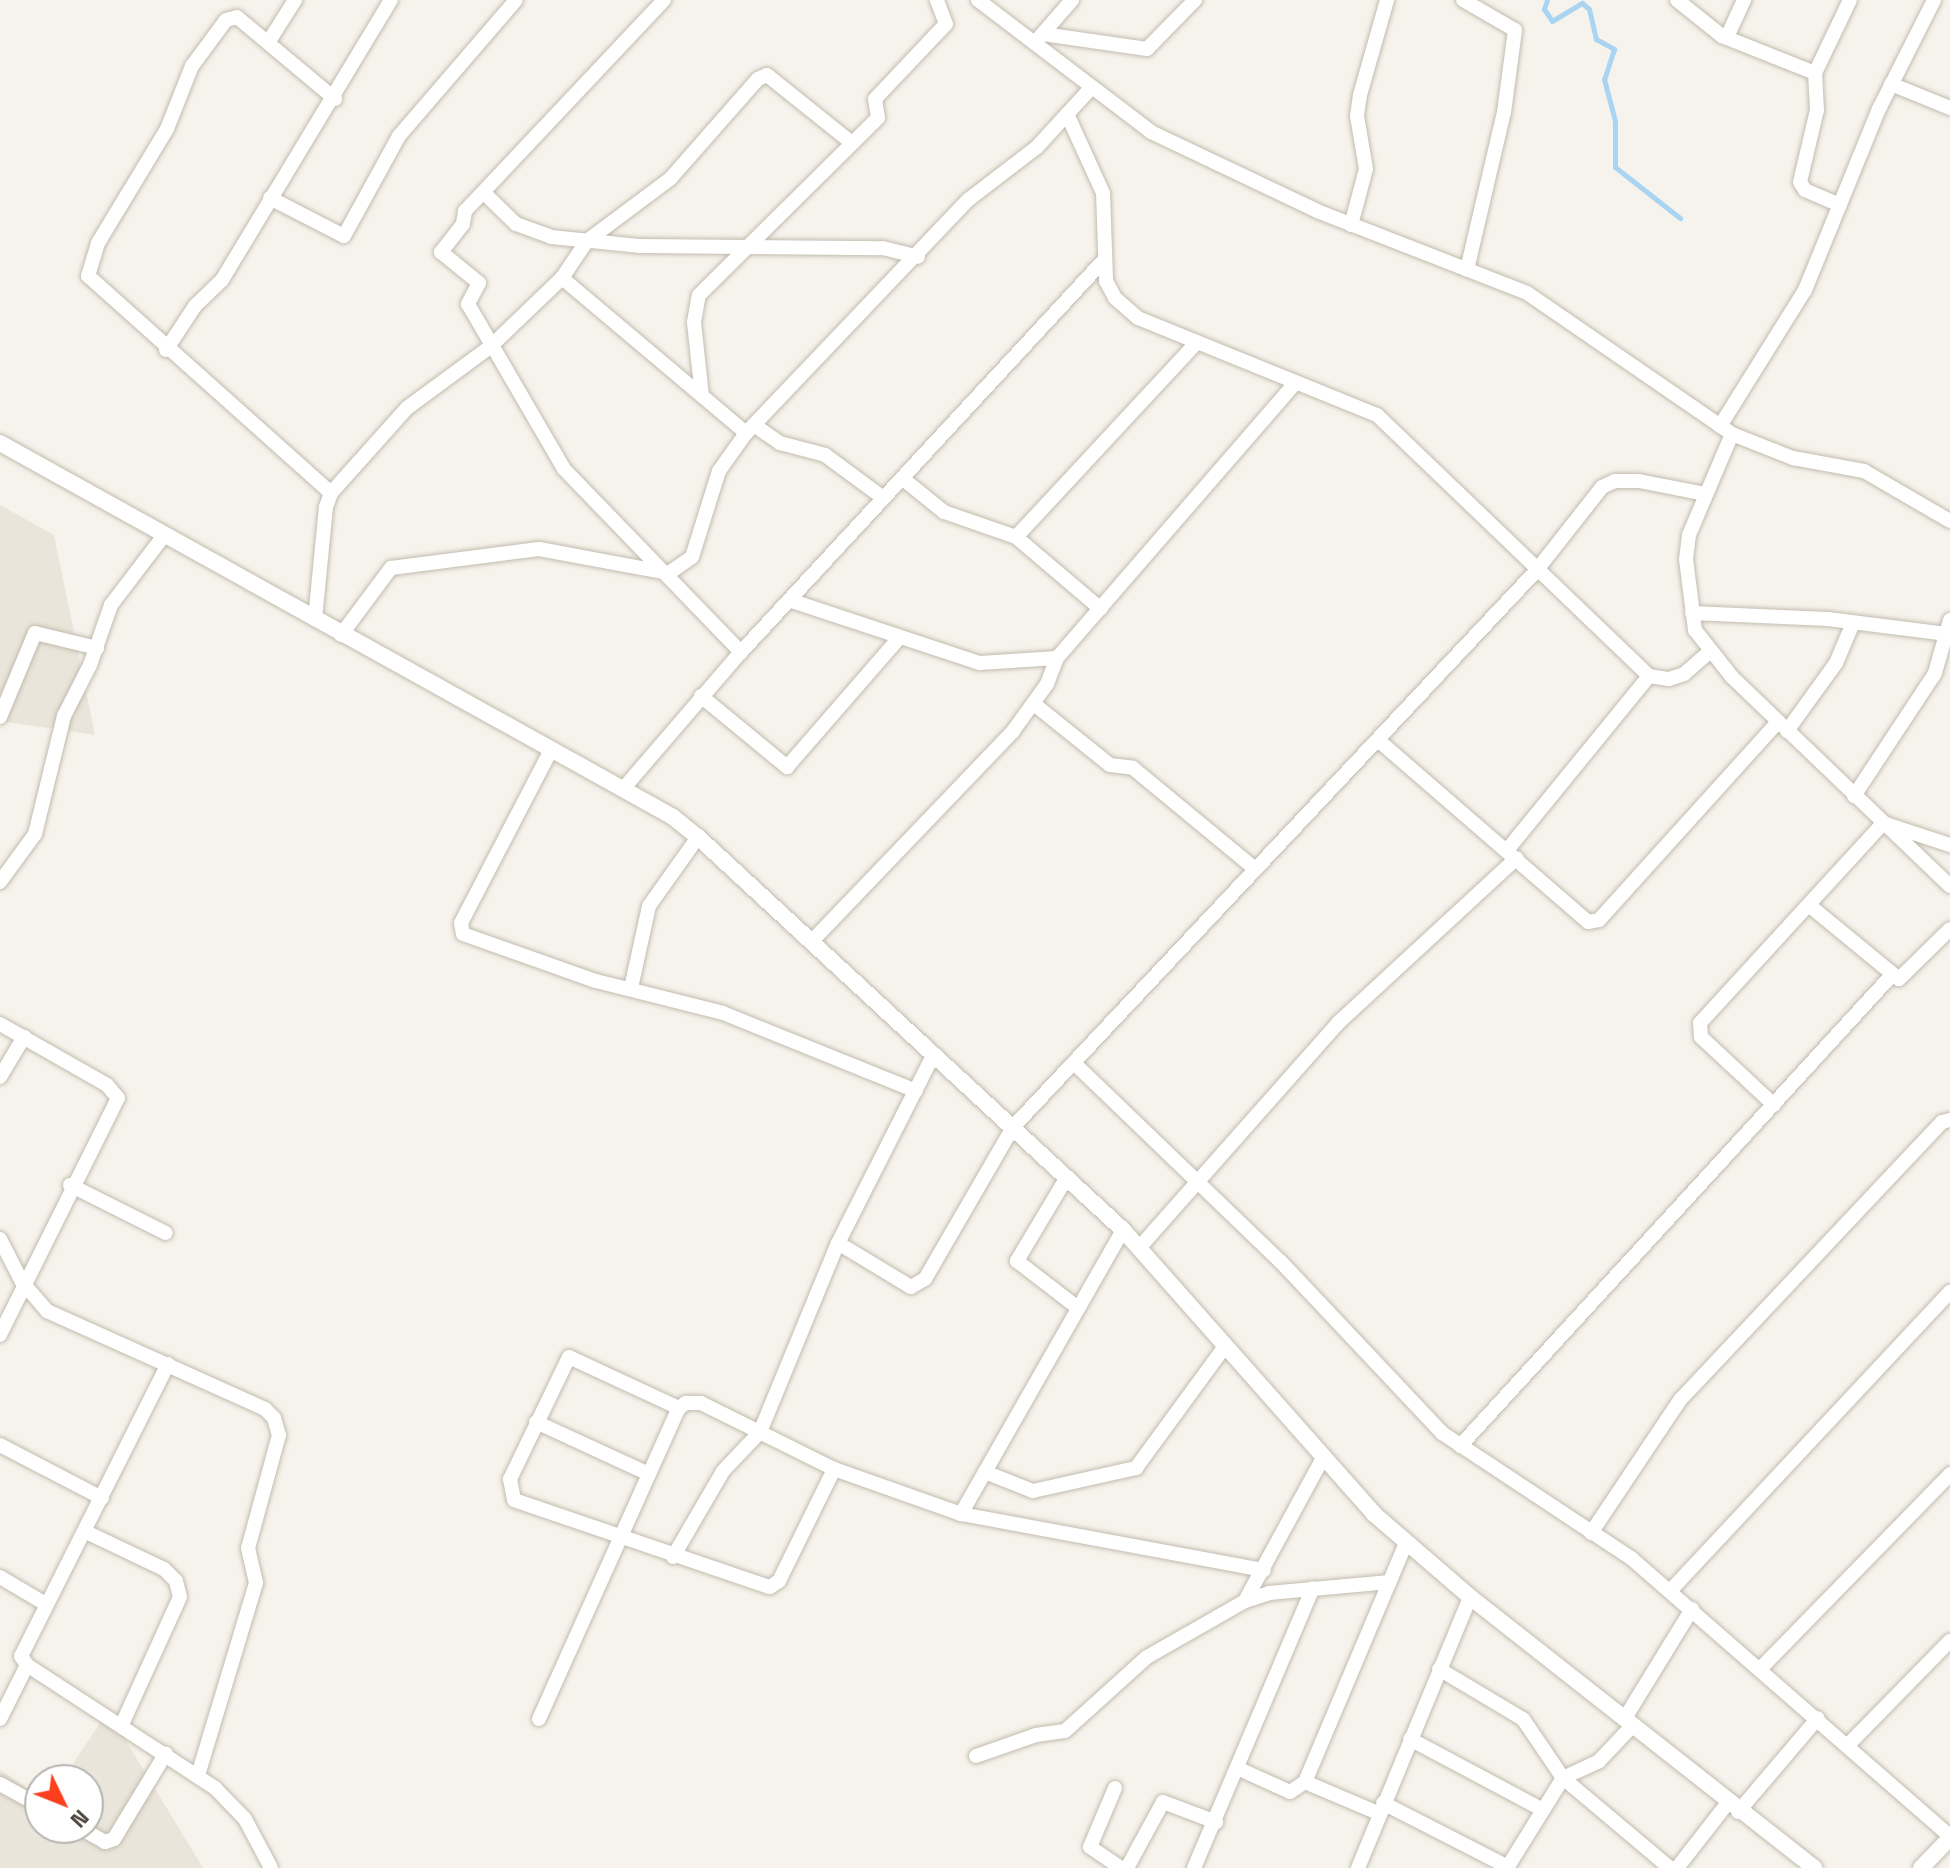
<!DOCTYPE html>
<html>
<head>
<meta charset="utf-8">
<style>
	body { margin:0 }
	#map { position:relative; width:1950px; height:1868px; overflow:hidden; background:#f6f3ec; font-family:"Space Grotesk",sans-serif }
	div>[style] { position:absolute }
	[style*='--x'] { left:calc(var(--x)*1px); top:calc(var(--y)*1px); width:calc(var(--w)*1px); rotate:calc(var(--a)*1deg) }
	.residential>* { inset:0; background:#eae5da }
	.stream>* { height:5px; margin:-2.5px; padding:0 2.5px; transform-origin:2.5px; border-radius:2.5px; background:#a9d4f2 }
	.roads { filter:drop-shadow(0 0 2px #c2bbae) drop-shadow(0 0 2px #c2bbae) }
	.minor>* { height:14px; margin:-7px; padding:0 7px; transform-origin:7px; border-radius:7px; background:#fff }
	.tertiary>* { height:16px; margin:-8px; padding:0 8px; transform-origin:8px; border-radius:8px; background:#fff }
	span { translate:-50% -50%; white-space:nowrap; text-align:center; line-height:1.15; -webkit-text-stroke:6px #fff; paint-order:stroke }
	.north { position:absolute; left:24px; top:1764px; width:80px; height:80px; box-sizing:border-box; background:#fff; border:2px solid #b7b4b0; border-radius:50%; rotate:133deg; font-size:22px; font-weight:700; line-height:32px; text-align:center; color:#4b4439 }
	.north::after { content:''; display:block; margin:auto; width:28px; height:36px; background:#fc3f1d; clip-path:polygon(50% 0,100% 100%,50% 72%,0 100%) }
</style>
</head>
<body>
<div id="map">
	<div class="residential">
		<div style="clip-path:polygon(0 505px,54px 535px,95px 735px,0 721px)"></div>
		<div style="clip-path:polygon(108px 1711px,203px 1868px,0 1868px,0 1770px,40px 1797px,40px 1828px,88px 1828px,88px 1780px,62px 1780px)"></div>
	</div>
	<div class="stream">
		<div style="--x:1547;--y:0;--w:9;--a:108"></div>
		<div style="--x:1544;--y:9;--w:14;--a:56"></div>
		<div style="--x:1552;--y:21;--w:35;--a:-31"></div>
		<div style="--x:1582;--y:3;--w:9;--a:41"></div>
		<div style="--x:1589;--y:9;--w:31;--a:77"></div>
		<div style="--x:1596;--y:39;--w:21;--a:29"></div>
		<div style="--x:1614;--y:49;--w:32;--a:108"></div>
		<div style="--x:1604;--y:79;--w:43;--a:75.3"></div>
		<div style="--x:1615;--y:121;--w:46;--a:90"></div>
		<div style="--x:1615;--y:167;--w:83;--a:38.1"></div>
	</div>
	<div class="roads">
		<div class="minor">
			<div style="--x:664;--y:0;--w:290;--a:133.3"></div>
			<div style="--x:465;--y:211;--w:13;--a:99"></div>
			<div style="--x:463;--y:224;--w:36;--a:128"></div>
			<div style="--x:441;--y:252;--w:49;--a:39.2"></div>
			<div style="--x:479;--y:283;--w:24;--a:118"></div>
			<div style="--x:468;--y:304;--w:191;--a:59.8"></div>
			<div style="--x:564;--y:469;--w:255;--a:46"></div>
			<div style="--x:978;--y:0;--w:218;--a:37.3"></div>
			<div style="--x:1151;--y:132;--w:184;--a:25.4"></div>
			<div style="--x:1317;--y:211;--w:225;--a:21.3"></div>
			<div style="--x:1527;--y:293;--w:249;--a:34.5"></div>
			<div style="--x:1732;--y:434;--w:66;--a:21.5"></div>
			<div style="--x:1793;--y:458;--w:72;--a:10.4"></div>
			<div style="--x:1864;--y:471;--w:99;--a:30.2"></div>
			<div style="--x:1463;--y:0;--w:60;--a:30"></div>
			<div style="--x:1515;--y:30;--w:83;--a:97.6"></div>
			<div style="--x:1504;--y:112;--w:162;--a:103.2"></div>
			<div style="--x:1677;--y:0;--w:58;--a:38.7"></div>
			<div style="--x:1722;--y:36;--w:100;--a:21.7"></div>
			<div style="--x:1043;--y:34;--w:105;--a:8.2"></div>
			<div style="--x:1147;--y:49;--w:69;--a:-45.6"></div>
			<div style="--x:1727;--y:37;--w:41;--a:-65.3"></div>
			<div style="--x:1038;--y:39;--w:52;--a:-48.9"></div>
			<div style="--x:269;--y:41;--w:49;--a:-57.6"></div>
			<div style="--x:1891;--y:84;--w:64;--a:22.1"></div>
			<div style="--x:1067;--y:114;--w:87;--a:65.5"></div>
			<div style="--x:1103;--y:193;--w:88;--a:88"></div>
			<div style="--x:1106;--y:281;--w:19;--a:62"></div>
			<div style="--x:1115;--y:298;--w:30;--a:41"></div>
			<div style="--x:1138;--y:318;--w:258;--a:22.1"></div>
			<div style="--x:1377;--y:415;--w:377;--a:43.8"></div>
			<div style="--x:1649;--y:676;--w:20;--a:9"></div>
			<div style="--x:1669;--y:679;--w:16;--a:-18"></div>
			<div style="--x:1684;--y:674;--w:35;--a:-41"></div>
			<div style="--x:483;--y:192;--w:46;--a:44.1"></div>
			<div style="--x:516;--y:224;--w:37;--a:20"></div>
			<div style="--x:551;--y:237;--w:88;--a:5.8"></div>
			<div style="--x:639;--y:246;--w:244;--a:0.5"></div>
			<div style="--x:883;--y:248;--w:36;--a:14"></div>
			<div style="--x:270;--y:198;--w:83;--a:27.2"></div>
			<div style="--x:344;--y:236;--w:114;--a:-61.2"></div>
			<div style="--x:399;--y:136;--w:179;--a:-49.3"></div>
			<div style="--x:1840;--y:205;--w:38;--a:-157"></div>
			<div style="--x:1805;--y:190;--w:9;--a:-122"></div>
			<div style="--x:1800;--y:182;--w:74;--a:-76.7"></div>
			<div style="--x:1817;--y:110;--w:37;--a:-93"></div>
			<div style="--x:1815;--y:73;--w:81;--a:-64.4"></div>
			<div style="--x:1351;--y:225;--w:58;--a:-75"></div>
			<div style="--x:1366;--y:169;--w:54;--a:-99.6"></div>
			<div style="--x:1357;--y:116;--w:21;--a:-82"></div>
			<div style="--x:1360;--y:95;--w:99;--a:-74.1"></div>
			<div style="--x:562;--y:278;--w:241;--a:40.1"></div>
			<div style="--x:166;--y:350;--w:53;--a:-56.6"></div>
			<div style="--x:195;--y:306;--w:37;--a:-44"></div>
			<div style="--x:222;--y:280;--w:327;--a:-58.9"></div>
			<div style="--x:702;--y:396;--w:74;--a:-96.2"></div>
			<div style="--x:694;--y:322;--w:27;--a:-80"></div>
			<div style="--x:699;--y:295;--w:252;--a:-44.7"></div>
			<div style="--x:878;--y:118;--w:19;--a:-99"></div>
			<div style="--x:875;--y:99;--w:103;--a:-46.6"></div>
			<div style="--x:946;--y:24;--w:26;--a:-111"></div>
			<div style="--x:754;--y:425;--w:32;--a:35"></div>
			<div style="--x:780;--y:443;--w:47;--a:14.9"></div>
			<div style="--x:825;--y:455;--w:71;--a:36.4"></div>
			<div style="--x:1720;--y:426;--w:160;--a:-58"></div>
			<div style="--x:1805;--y:290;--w:196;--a:-67.8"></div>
			<div style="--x:1879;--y:109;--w:122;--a:-63.2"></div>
			<div style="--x:1732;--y:434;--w:110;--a:113.1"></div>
			<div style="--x:1689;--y:535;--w:24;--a:97"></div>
			<div style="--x:1686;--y:559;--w:72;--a:82.8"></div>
			<div style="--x:1695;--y:630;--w:60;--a:51.8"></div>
			<div style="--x:1732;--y:677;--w:302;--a:43.8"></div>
			<div style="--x:902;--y:478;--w:54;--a:39"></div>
			<div style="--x:944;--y:512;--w:76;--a:19.1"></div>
			<div style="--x:1016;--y:537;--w:111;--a:40.3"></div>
			<div style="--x:331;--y:493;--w:326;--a:-138.2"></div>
			<div style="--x:88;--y:276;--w:34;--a:-73"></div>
			<div style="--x:98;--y:243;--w:133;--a:-58.8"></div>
			<div style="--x:167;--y:129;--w:68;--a:-68.4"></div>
			<div style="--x:192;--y:66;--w:57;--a:-53.5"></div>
			<div style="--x:226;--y:20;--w:11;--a:-15"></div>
			<div style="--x:237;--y:17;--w:128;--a:39.9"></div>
			<div style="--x:1016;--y:537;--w:265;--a:-47.1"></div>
			<div style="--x:789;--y:600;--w:201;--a:18.3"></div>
			<div style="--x:980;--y:663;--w:77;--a:-3.7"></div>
			<div style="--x:1692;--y:613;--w:136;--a:2.5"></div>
			<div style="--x:1828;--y:619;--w:120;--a:7.2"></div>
			<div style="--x:315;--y:619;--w:113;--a:-84.4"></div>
			<div style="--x:326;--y:507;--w:15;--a:-70"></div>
			<div style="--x:331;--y:493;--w:114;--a:-48.2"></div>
			<div style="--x:407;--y:408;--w:104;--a:-36.4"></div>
			<div style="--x:491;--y:346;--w:98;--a:-43.8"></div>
			<div style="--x:562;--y:278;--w:45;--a:-56"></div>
			<div style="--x:587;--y:241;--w:104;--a:-36.8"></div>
			<div style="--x:670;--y:179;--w:133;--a:-48.7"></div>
			<div style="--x:758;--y:79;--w:10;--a:-24"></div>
			<div style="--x:767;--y:75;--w:109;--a:38.7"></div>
			<div style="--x:341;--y:635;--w:84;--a:-53.3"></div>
			<div style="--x:391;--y:568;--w:149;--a:-7.3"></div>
			<div style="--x:539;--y:549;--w:132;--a:10.5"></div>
			<div style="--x:669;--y:573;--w:28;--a:-35"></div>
			<div style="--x:692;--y:557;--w:90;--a:-72.6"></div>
			<div style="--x:719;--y:471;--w:47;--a:-54.6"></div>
			<div style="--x:746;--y:433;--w:322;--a:-46.4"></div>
			<div style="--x:968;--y:200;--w:87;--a:-37.5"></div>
			<div style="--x:1037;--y:147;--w:81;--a:-47.5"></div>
			<div style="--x:701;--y:696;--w:112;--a:39.5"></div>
			<div style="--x:787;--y:767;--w:172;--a:-49"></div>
			<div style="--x:1034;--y:704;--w:97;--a:38.8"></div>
			<div style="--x:1110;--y:765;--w:23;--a:7"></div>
			<div style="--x:1133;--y:768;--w:158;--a:39.6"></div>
			<div style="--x:0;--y:717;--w:91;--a:-67.4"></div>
			<div style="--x:35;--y:633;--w:64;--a:13.6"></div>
			<div style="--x:1787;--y:731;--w:84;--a:-54.2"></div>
			<div style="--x:1836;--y:663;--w:43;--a:-67"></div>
			<div style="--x:1378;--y:740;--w:278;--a:40.9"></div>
			<div style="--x:1588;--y:922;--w:11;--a:-10"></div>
			<div style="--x:1599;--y:920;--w:267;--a:-47.9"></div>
			<div style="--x:551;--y:750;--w:195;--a:117.5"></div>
			<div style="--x:461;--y:923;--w:11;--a:80"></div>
			<div style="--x:463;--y:934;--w:141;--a:19.5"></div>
			<div style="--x:596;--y:981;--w:131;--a:14.1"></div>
			<div style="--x:723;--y:1013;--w:208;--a:22"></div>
			<div style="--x:623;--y:789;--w:181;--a:-49.3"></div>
			<div style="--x:741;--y:652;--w:534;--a:-47.2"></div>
			<div style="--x:1854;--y:796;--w:147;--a:-56.6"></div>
			<div style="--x:1935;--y:673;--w:55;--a:-74.2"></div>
			<div style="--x:1508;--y:849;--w:223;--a:-50.8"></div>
			<div style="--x:0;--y:882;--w:59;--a:-53.9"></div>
			<div style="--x:35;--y:834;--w:122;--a:-76.2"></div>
			<div style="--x:64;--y:716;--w:57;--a:-63"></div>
			<div style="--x:90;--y:665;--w:64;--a:-70.7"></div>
			<div style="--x:111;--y:605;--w:89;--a:-52.7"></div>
			<div style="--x:1810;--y:906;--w:115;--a:39.4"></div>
			<div style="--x:1899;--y:979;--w:71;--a:-44.4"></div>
			<div style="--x:811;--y:942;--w:292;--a:-46.2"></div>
			<div style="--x:1013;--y:731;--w:58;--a:-54.1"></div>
			<div style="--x:1047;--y:684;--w:28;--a:-69"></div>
			<div style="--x:1057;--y:658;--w:364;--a:-49.1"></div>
			<div style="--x:631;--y:988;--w:84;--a:-77.6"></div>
			<div style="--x:649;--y:906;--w:85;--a:-54.6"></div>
			<div style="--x:0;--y:1024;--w:123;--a:29.7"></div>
			<div style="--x:107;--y:1085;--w:17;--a:50"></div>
			<div style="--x:118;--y:1098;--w:265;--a:116.5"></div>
			<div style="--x:1074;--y:1063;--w:287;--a:43.9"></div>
			<div style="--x:1281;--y:1262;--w:235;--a:46.7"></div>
			<div style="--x:1442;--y:1433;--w:227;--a:33.5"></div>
			<div style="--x:1631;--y:1558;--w:423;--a:41.1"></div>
			<div style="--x:0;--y:1077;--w:47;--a:-59"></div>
			<div style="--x:1774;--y:1105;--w:100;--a:-137"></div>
			<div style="--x:1701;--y:1037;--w:14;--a:-94"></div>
			<div style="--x:1700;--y:1023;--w:271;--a:-47.5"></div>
			<div style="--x:1883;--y:823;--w:71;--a:18.2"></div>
			<div style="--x:1067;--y:1177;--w:98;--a:120.8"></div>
			<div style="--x:1017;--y:1261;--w:77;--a:37.6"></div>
			<div style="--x:70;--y:1185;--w:107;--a:26.6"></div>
			<div style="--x:0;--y:1239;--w:48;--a:62.9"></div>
			<div style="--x:22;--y:1282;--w:38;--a:49"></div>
			<div style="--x:47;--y:1311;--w:239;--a:24.2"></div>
			<div style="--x:265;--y:1409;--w:13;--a:45"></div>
			<div style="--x:274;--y:1418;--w:18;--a:74"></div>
			<div style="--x:279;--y:1435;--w:117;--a:105.3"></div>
			<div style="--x:248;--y:1548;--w:36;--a:77"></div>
			<div style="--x:256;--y:1583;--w:201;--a:106.8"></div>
			<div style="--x:838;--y:1243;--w:85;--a:31.1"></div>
			<div style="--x:911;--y:1287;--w:16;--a:-30"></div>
			<div style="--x:925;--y:1279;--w:176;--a:-59.9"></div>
			<div style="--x:1013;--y:1127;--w:763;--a:-46.75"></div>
			<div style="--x:1536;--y:571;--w:107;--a:-51.8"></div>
			<div style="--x:1602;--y:487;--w:14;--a:-25"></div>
			<div style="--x:1615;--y:481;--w:24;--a:0"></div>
			<div style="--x:1639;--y:481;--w:67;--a:11.1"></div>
			<div style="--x:1139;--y:1248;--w:300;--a:-48.5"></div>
			<div style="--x:1338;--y:1023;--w:243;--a:-42.7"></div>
			<div style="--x:168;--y:1364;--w:327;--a:116.7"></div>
			<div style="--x:21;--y:1656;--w:11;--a:56"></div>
			<div style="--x:27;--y:1665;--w:225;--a:33.2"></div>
			<div style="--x:215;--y:1788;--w:43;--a:45.9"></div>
			<div style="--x:245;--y:1819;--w:55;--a:62"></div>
			<div style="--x:679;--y:1408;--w:121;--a:-155.1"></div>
			<div style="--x:569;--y:1357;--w:136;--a:115.8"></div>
			<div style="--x:510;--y:1479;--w:21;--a:79"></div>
			<div style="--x:514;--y:1500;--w:270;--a:18.8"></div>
			<div style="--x:770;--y:1587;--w:11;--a:-34"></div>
			<div style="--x:779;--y:1581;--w:125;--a:-63.8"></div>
			<div style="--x:536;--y:1422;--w:124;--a:24.7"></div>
			<div style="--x:0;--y:1445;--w:115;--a:27.5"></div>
			<div style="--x:1460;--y:1446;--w:638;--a:-47.48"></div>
			<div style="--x:985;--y:1472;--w:52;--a:21.6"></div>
			<div style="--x:1033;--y:1491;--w:106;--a:-12.6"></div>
			<div style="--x:1136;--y:1468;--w:152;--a:-53.8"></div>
			<div style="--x:961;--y:1514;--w:327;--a:-60.3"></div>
			<div style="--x:86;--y:1532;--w:86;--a:25.4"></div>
			<div style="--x:164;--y:1569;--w:17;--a:45"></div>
			<div style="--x:176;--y:1581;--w:16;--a:76"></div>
			<div style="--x:180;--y:1597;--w:140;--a:114.5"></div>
			<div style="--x:1591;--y:1533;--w:160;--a:-56.2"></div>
			<div style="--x:1680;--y:1400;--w:382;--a:-46.7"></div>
			<div style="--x:1942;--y:1122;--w:8;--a:-14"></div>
			<div style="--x:673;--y:1557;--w:99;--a:-59.8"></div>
			<div style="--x:723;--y:1471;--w:54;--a:-46.5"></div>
			<div style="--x:760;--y:1432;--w:204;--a:-67.6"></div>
			<div style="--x:838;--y:1243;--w:212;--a:-63.1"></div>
			<div style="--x:0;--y:1577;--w:51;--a:30.6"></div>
			<div style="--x:1670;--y:1591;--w:410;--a:-46.9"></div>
			<div style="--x:1245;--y:1601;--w:163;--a:-61.4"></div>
			<div style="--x:1761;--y:1668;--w:271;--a:-45.7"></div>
			<div style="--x:1439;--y:1669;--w:98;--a:30.8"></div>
			<div style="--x:1523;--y:1719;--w:71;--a:55.9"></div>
			<div style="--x:1563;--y:1778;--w:140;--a:40.1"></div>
			<div style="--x:1625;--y:1718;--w:128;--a:-58.4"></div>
			<div style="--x:0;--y:1719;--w:60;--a:-63.4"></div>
			<div style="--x:539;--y:1719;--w:341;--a:-65.8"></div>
			<div style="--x:679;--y:1408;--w:9;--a:-36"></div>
			<div style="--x:686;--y:1403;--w:15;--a:0"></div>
			<div style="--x:701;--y:1403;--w:148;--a:26.4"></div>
			<div style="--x:834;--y:1469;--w:135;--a:19.5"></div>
			<div style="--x:961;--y:1514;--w:308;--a:10.5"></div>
			<div style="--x:1410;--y:1739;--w:149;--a:28.1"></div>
			<div style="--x:1848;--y:1745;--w:146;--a:-45.6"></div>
			<div style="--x:976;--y:1756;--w:64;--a:-19.3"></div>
			<div style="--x:1036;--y:1735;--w:29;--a:-8"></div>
			<div style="--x:1065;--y:1731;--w:110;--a:-42.1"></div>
			<div style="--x:1147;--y:1657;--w:113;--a:-29.7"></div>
			<div style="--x:1245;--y:1601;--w:25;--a:-18"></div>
			<div style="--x:1269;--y:1593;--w:121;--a:-5.2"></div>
			<div style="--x:1237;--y:1768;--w:58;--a:24.4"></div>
			<div style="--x:1290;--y:1792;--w:18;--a:-34"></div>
			<div style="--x:1305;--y:1782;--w:259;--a:-67.1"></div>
			<div style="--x:1305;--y:1782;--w:79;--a:23"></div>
			<div style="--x:0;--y:1784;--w:46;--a:28.8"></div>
			<div style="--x:1115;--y:1788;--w:64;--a:113"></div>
			<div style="--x:1090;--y:1847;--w:37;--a:34"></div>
			<div style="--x:1383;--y:1803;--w:140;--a:27.1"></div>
			<div style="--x:1738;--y:1812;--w:123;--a:-49.6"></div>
			<div style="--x:80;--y:1828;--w:29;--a:29"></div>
			<div style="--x:105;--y:1842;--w:9;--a:-18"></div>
			<div style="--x:114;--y:1839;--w:100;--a:-58.8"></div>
			<div style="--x:1127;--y:1868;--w:75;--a:-61.4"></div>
			<div style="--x:1163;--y:1802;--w:57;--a:20.7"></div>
			<div style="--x:1194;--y:1868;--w:304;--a:-67"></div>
			<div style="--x:1358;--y:1868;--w:293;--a:-67.5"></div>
			<div style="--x:1507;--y:1868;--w:106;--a:-58.1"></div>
			<div style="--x:1563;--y:1778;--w:40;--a:-25"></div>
			<div style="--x:1599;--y:1761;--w:50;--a:-46.6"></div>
			<div style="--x:1677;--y:1868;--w:81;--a:-52"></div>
		</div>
		<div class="tertiary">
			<div style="--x:0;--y:443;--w:770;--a:29.06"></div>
			<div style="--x:673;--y:817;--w:32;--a:39"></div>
			<div style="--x:698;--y:837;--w:579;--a:42.76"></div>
			<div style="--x:1123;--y:1230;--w:379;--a:48.5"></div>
			<div style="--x:1374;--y:1514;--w:127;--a:40.8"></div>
			<div style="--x:1470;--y:1597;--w:438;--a:38.2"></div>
			<div style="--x:1921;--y:1868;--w:42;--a:-46"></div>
		</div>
	</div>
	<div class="north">N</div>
</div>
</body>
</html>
